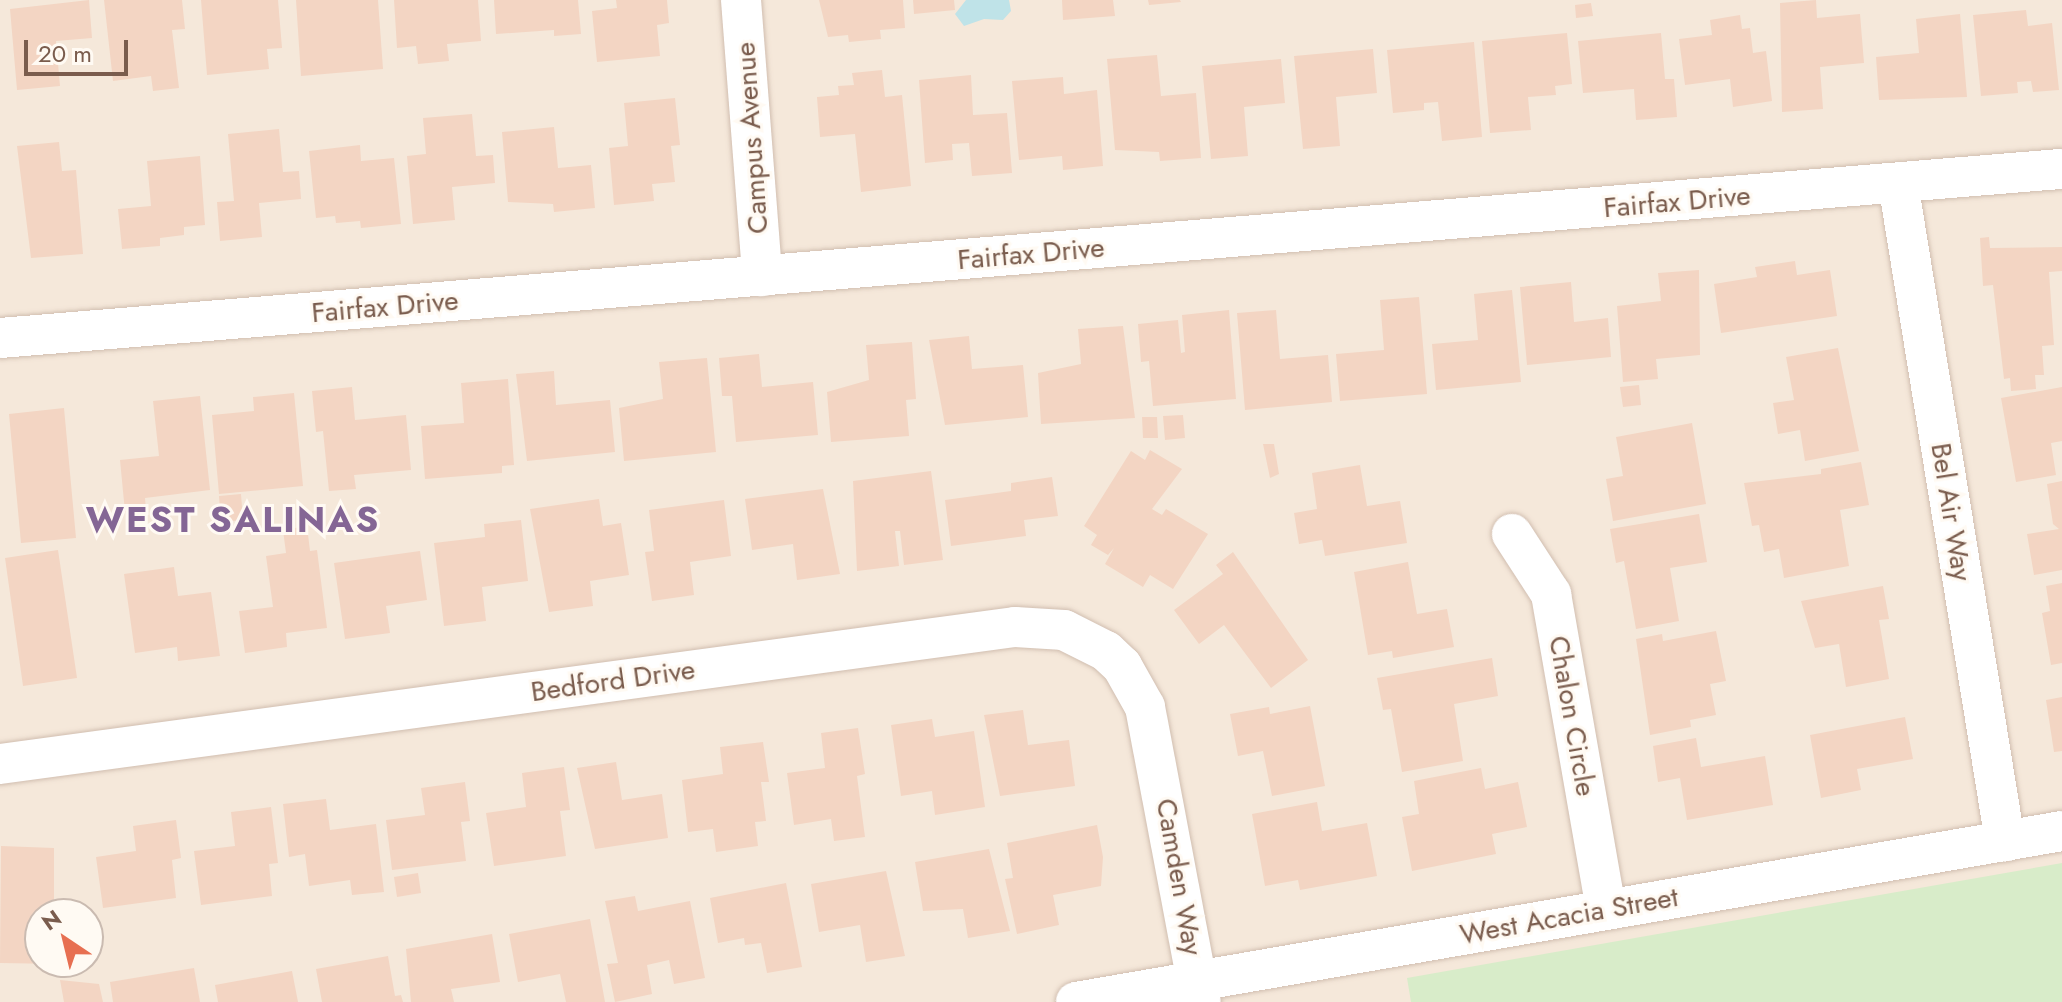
<!DOCTYPE html>
<html>
<head>
<meta charset="utf-8">
<style>
	body { margin:0 }
	#map { position:relative; width:2062px; height:1002px; overflow:hidden; background:#fdf6ec; font-family:Jost,sans-serif }
	div>[style] { position:absolute }
	[style*='--x'] { left:calc(var(--x)*1px); top:calc(var(--y)*1px); width:calc(var(--w)*1px); rotate:calc(var(--a)*1deg) }
	.residential>* { inset:0; background:#f5e8da }
	.green>* { inset:0; background:#d8ecc9 }
	.water>* { inset:0; background:#bfe3e8 }
	.building>* { inset:0; background:#f3d5c3 }
	.roads { filter:drop-shadow(0 0 2px #d1beb0) drop-shadow(0 0 2px #d1beb0) }
	.minor>* { height:40px; margin:-20px; padding:0 20px; transform-origin:20px; border-radius:20px; background:#fff }
	span { translate:-50% -50%; white-space:nowrap; text-align:center; line-height:1.15; -webkit-text-stroke:6px #fffaf3; paint-order:stroke }
	.street-label { font-size:28px; color:#7a5c4d }
	.district-label { font-size:36px; color:#846695; font-weight:700; letter-spacing:2px }
	.north { position:absolute; left:24px; top:898px; width:80px; height:80px; box-sizing:border-box; background:#fffaf3; border:2px solid #cabbb1; border-radius:50%; rotate:325deg; font-size:22px; font-weight:700; line-height:32px; text-align:center; color:#7a5c4d }
	.north::after { content:''; display:block; margin:auto; width:28px; height:36px; background:#e76f51; clip-path:polygon(50% 0,100% 100%,50% 72%,0 100%) }
	.scale { position:absolute; left:24px; top:40px; width:104px; height:36px; box-sizing:border-box; border:4px solid #7a5c4d; border-top:0; padding-left:10px; font-size:24px; line-height:28px; white-space:nowrap; color:#7a5c4d; -webkit-text-stroke:6px #fffaf3; paint-order:stroke }
</style>
</head>
<body>
<div id="map">
	<div class="residential">
		<div style="clip-path:polygon(evenodd,0 0,2062px 0,2062px 1002px,0 1002px,0 0,40px 914px,88px 914px,88px 962px,40px 962px,40px 914px)"></div>
	</div>
	<div class="green">
		<div style="clip-path:polygon(2062px 863px,2062px 1002px,1411px 1002px,1407px 978px)"></div>
	</div>
	<div class="water">
		<div style="clip-path:polygon(966px 0,1009px 0,1011px 11px,1003px 20px,984px 19px,964px 26px,955px 14px)"></div>
	</div>
	<div class="building">
		<div style="clip-path:polygon(89px 0,92px 38px,56px 41px,60px 86px,17px 90px,10px 9px)"></div>
		<div style="clip-path:polygon(104px 0,182px 0,185px 29px,172px 30px,179px 88px,153px 91px,151px 76px,113px 81px)"></div>
		<div style="clip-path:polygon(201px 0,278px 0,282px 48px,267px 49px,269px 69px,207px 75px)"></div>
		<div style="clip-path:polygon(296px 0,378px 0,383px 69px,301px 76px)"></div>
		<div style="clip-path:polygon(394px 0,478px 0,481px 41px,447px 44px,449px 61px,418px 64px,416px 46px,397px 48px)"></div>
		<div style="clip-path:polygon(494px 0,578px 0,581px 34px,554px 36px,554px 30px,496px 34px)"></div>
		<div style="clip-path:polygon(616px 0,667px 0,669px 23px,657px 25px,660px 56px,597px 62px,592px 11px,617px 8px)"></div>
		<div style="clip-path:polygon(819px 0,903px 0,905px 28px,880px 30px,881px 39px,849px 42px,848px 35px,828px 37px)"></div>
		<div style="clip-path:polygon(913px 0,954px 0,955px 10px,914px 14px)"></div>
		<div style="clip-path:polygon(1062px 0,1113px 0,1115px 16px,1063px 20px)"></div>
		<div style="clip-path:polygon(1148px 0,1180px 0,1181px 2px,1149px 5px)"></div>
		<div style="clip-path:polygon(1816px 0,1817px 18px,1860px 14px,1864px 63px,1820px 67px,1823px 109px,1782px 112px,1780px 3px)"></div>
		<div style="clip-path:polygon(1591px 3px,1593px 16px,1576px 18px,1575px 5px)"></div>
		<div style="clip-path:polygon(2026px 10px,2028px 26px,2052px 23px,2059px 90px,2033px 92px,2031px 81px,2017px 82px,2018px 93px,1981px 96px,1973px 15px)"></div>
		<div style="clip-path:polygon(1960px 14px,1967px 97px,1879px 100px,1876px 57px,1919px 53px,1916px 19px)"></div>
		<div style="clip-path:polygon(1740px 15px,1742px 29px,1750px 28px,1753px 53px,1766px 51px,1772px 101px,1733px 107px,1730px 79px,1685px 85px,1679px 39px,1712px 35px,1710px 20px)"></div>
		<div style="clip-path:polygon(1567px 33px,1572px 84px,1555px 86px,1556px 95px,1528px 97px,1531px 130px,1490px 133px,1482px 41px)"></div>
		<div style="clip-path:polygon(1661px 33px,1665px 79px,1674px 79px,1677px 117px,1636px 120px,1634px 89px,1583px 93px,1578px 41px)"></div>
		<div style="clip-path:polygon(1474px 42px,1482px 137px,1442px 141px,1438px 102px,1424px 103px,1424px 110px,1393px 113px,1387px 50px)"></div>
		<div style="clip-path:polygon(1373px 49px,1377px 93px,1336px 97px,1340px 146px,1303px 149px,1294px 56px)"></div>
		<div style="clip-path:polygon(1157px 55px,1161px 96px,1196px 93px,1201px 158px,1160px 161px,1159px 152px,1115px 150px,1107px 59px)"></div>
		<div style="clip-path:polygon(1281px 59px,1285px 103px,1244px 107px,1248px 156px,1211px 159px,1202px 66px)"></div>
		<div style="clip-path:polygon(882px 70px,885px 97px,902px 95px,911px 186px,861px 192px,855px 134px,820px 137px,817px 97px,839px 95px,838px 86px,854px 85px,852px 73px)"></div>
		<div style="clip-path:polygon(971px 75px,973px 115px,1007px 113px,1012px 173px,972px 176px,969px 143px,952px 144px,953px 160px,925px 163px,919px 80px)"></div>
		<div style="clip-path:polygon(1063px 77px,1064px 94px,1097px 90px,1103px 166px,1063px 170px,1062px 156px,1019px 160px,1012px 81px)"></div>
		<div style="clip-path:polygon(675px 98px,680px 145px,671px 146px,675px 182px,652px 184px,654px 201px,614px 205px,609px 148px,628px 146px,624px 103px)"></div>
		<div style="clip-path:polygon(472px 114px,476px 156px,493px 155px,495px 183px,452px 187px,455px 220px,413px 224px,407px 156px,426px 154px,423px 118px)"></div>
		<div style="clip-path:polygon(554px 127px,558px 168px,591px 165px,595px 208px,554px 212px,553px 204px,508px 202px,502px 132px)"></div>
		<div style="clip-path:polygon(279px 129px,283px 172px,299px 171px,301px 199px,259px 203px,262px 237px,220px 241px,217px 202px,234px 201px,228px 134px)"></div>
		<div style="clip-path:polygon(59px 142px,62px 171px,76px 170px,83px 254px,31px 258px,17px 146px)"></div>
		<div style="clip-path:polygon(360px 145px,361px 161px,394px 158px,401px 224px,361px 228px,360px 221px,336px 223px,335px 216px,316px 218px,309px 151px)"></div>
		<div style="clip-path:polygon(200px 156px,205px 225px,184px 227px,184px 235px,160px 238px,160px 246px,122px 249px,118px 209px,151px 206px,147px 161px)"></div>
		<div style="clip-path:polygon(1989px 237px,1990px 248px,2062px 247px,2062px 271px,2049px 272px,2054px 345px,2042px 346px,2044px 375px,2035px 375px,2036px 389px,2011px 391px,2010px 378px,2004px 379px,1993px 285px,1983px 286px,1980px 238px)"></div>
		<div style="clip-path:polygon(1795px 261px,1797px 275px,1830px 270px,1837px 316px,1721px 333px,1714px 284px,1757px 277px,1755px 267px)"></div>
		<div style="clip-path:polygon(1699px 270px,1700px 355px,1656px 359px,1658px 379px,1623px 382px,1617px 306px,1661px 301px,1658px 273px)"></div>
		<div style="clip-path:polygon(1571px 282px,1574px 322px,1608px 318px,1611px 357px,1527px 365px,1520px 287px)"></div>
		<div style="clip-path:polygon(1512px 290px,1521px 382px,1436px 390px,1432px 344px,1478px 340px,1474px 294px)"></div>
		<div style="clip-path:polygon(1419px 297px,1427px 394px,1340px 401px,1336px 354px,1384px 350px,1380px 300px)"></div>
		<div style="clip-path:polygon(1229px 310px,1236px 399px,1153px 406px,1149px 361px,1141px 362px,1138px 324px,1178px 320px,1181px 353px,1185px 352px,1182px 315px)"></div>
		<div style="clip-path:polygon(1276px 310px,1280px 359px,1328px 355px,1332px 402px,1245px 410px,1237px 313px)"></div>
		<div style="clip-path:polygon(1123px 326px,1135px 418px,1041px 424px,1038px 373px,1081px 364px,1078px 329px)"></div>
		<div style="clip-path:polygon(969px 336px,972px 369px,1023px 365px,1028px 417px,945px 425px,929px 340px)"></div>
		<div style="clip-path:polygon(912px 342px,916px 399px,906px 400px,909px 436px,831px 442px,827px 392px,869px 380px,866px 345px)"></div>
		<div style="clip-path:polygon(1838px 348px,1859px 451px,1805px 461px,1800px 430px,1778px 434px,1773px 403px,1794px 400px,1786px 357px)"></div>
		<div style="clip-path:polygon(759px 354px,762px 387px,813px 382px,818px 435px,736px 442px,732px 396px,722px 396px,719px 358px)"></div>
		<div style="clip-path:polygon(707px 358px,716px 452px,624px 461px,619px 408px,663px 399px,659px 362px)"></div>
		<div style="clip-path:polygon(554px 371px,556px 405px,610px 400px,615px 452px,527px 461px,516px 374px)"></div>
		<div style="clip-path:polygon(508px 379px,514px 465px,502px 466px,502px 473px,425px 479px,421px 426px,464px 423px,461px 383px)"></div>
		<div style="clip-path:polygon(1639px 385px,1641px 405px,1623px 407px,1620px 387px)"></div>
		<div style="clip-path:polygon(352px 387px,355px 420px,406px 415px,411px 470px,354px 475px,356px 489px,329px 491px,323px 431px,316px 432px,312px 391px)"></div>
		<div style="clip-path:polygon(2062px 387px,2062px 441px,2051px 443px,2056px 475px,2016px 482px,2001px 398px)"></div>
		<div style="clip-path:polygon(294px 393px,303px 486px,219px 494px,212px 415px,254px 411px,253px 397px)"></div>
		<div style="clip-path:polygon(200px 396px,210px 490px,145px 498px,146px 510px,125px 512px,120px 460px,159px 456px,153px 401px)"></div>
		<div style="clip-path:polygon(64px 408px,76px 538px,21px 543px,9px 414px)"></div>
		<div style="clip-path:polygon(1183px 415px,1185px 438px,1165px 440px,1163px 416px)"></div>
		<div style="clip-path:polygon(1142px 417px,1157px 417px,1158px 438px,1143px 438px)"></div>
		<div style="clip-path:polygon(1692px 423px,1706px 504px,1613px 521px,1606px 479px,1623px 476px,1616px 437px)"></div>
		<div style="clip-path:polygon(1263px 444px,1274px 444px,1279px 474px,1270px 478px)"></div>
		<div style="clip-path:polygon(1150px 450px,1182px 469px,1152px 509px,1162px 515px,1166px 509px,1208px 534px,1173px 589px,1150px 575px,1143px 587px,1105px 564px,1114px 548px,1108px 555px,1091px 545px,1097px 535px,1084px 526px,1131px 451px,1145px 460px)"></div>
		<div style="clip-path:polygon(1861px 462px,1869px 505px,1840px 510px,1849px 566px,1784px 578px,1779px 549px,1764px 552px,1759px 525px,1752px 526px,1744px 483px,1821px 474px,1821px 469px)"></div>
		<div style="clip-path:polygon(1360px 465px,1367px 506px,1400px 501px,1407px 543px,1325px 556px,1322px 540px,1299px 544px,1294px 513px,1317px 509px,1312px 473px)"></div>
		<div style="clip-path:polygon(931px 471px,943px 560px,904px 565px,900px 531px,895px 531px,899px 566px,857px 571px,853px 481px)"></div>
		<div style="clip-path:polygon(1052px 477px,1058px 516px,1024px 520px,1026px 536px,951px 546px,945px 500px,1011px 491px,1011px 483px)"></div>
		<div style="clip-path:polygon(2062px 481px,2062px 570px,2034px 575px,2027px 534px,2059px 529px,2053px 524px,2047px 484px)"></div>
		<div style="clip-path:polygon(823px 489px,840px 574px,797px 580px,793px 544px,752px 550px,745px 499px)"></div>
		<div style="clip-path:polygon(241px 494px,243px 520px,221px 522px,219px 496px)"></div>
		<div style="clip-path:polygon(599px 499px,603px 526px,621px 523px,629px 575px,590px 581px,593px 606px,549px 612px,530px 509px)"></div>
		<div style="clip-path:polygon(724px 500px,731px 556px,690px 562px,694px 595px,652px 601px,645px 552px,654px 551px,649px 510px)"></div>
		<div style="clip-path:polygon(1699px 514px,1707px 562px,1670px 568px,1679px 621px,1636px 629px,1624px 561px,1616px 563px,1610px 529px)"></div>
		<div style="clip-path:polygon(521px 520px,528px 581px,482px 587px,486px 621px,444px 626px,434px 543px,485px 537px,484px 524px)"></div>
		<div style="clip-path:polygon(307px 526px,310px 551px,317px 550px,327px 628px,286px 633px,287px 647px,245px 653px,239px 611px,273px 607px,266px 556px,286px 553px,283px 530px)"></div>
		<div style="clip-path:polygon(58px 550px,77px 678px,23px 686px,5px 558px)"></div>
		<div style="clip-path:polygon(420px 551px,427px 600px,386px 606px,390px 633px,345px 639px,334px 563px)"></div>
		<div style="clip-path:polygon(1233px 552px,1308px 660px,1271px 688px,1224px 625px,1199px 644px,1174px 610px,1223px 574px,1216px 565px)"></div>
		<div style="clip-path:polygon(1408px 562px,1417px 614px,1447px 609px,1454px 647px,1393px 658px,1392px 651px,1368px 655px,1354px 572px)"></div>
		<div style="clip-path:polygon(174px 567px,178px 596px,211px 592px,220px 656px,178px 661px,177px 647px,135px 653px,124px 574px)"></div>
		<div style="clip-path:polygon(2062px 583px,2062px 663px,2051px 665px,2042px 613px,2050px 611px,2046px 586px)"></div>
		<div style="clip-path:polygon(1883px 586px,1889px 619px,1879px 620px,1889px 679px,1846px 687px,1839px 644px,1815px 648px,1801px 601px)"></div>
		<div style="clip-path:polygon(1716px 631px,1726px 681px,1710px 684px,1716px 715px,1690px 720px,1691px 727px,1650px 735px,1636px 639px,1662px 634px,1663px 641px)"></div>
		<div style="clip-path:polygon(1492px 658px,1498px 696px,1454px 704px,1463px 761px,1402px 772px,1391px 709px,1383px 710px,1377px 678px)"></div>
		<div style="clip-path:polygon(2062px 697px,2062px 751px,2054px 752px,2046px 700px)"></div>
		<div style="clip-path:polygon(1310px 706px,1325px 786px,1272px 796px,1263px 751px,1238px 756px,1230px 714px,1269px 707px,1270px 714px)"></div>
		<div style="clip-path:polygon(1023px 710px,1028px 745px,1069px 740px,1075px 786px,1000px 796px,984px 715px)"></div>
		<div style="clip-path:polygon(1905px 717px,1913px 759px,1857px 769px,1861px 790px,1821px 798px,1810px 735px)"></div>
		<div style="clip-path:polygon(932px 719px,935px 737px,974px 731px,985px 807px,935px 815px,932px 791px,901px 796px,891px 725px)"></div>
		<div style="clip-path:polygon(858px 728px,865px 774px,857px 776px,865px 837px,834px 841px,831px 819px,794px 825px,787px 773px,825px 768px,821px 733px)"></div>
		<div style="clip-path:polygon(1696px 738px,1701px 767px,1765px 756px,1773px 805px,1687px 820px,1680px 778px,1658px 782px,1653px 746px)"></div>
		<div style="clip-path:polygon(763px 742px,769px 782px,761px 782px,766px 821px,755px 822px,758px 846px,716px 852px,713px 829px,688px 832px,682px 780px,723px 774px,720px 747px)"></div>
		<div style="clip-path:polygon(616px 762px,622px 800px,662px 794px,668px 838px,595px 849px,577px 768px)"></div>
		<div style="clip-path:polygon(564px 767px,570px 810px,560px 811px,566px 856px,494px 866px,486px 813px,526px 807px,522px 773px)"></div>
		<div style="clip-path:polygon(1481px 768px,1485px 789px,1518px 782px,1527px 827px,1492px 834px,1496px 854px,1412px 871px,1402px 817px,1419px 814px,1414px 781px)"></div>
		<div style="clip-path:polygon(465px 782px,470px 821px,461px 822px,466px 861px,392px 870px,386px 820px,425px 815px,421px 788px)"></div>
		<div style="clip-path:polygon(326px 799px,330px 830px,376px 824px,384px 892px,352px 895px,350px 880px,309px 886px,305px 854px,289px 857px,283px 804px)"></div>
		<div style="clip-path:polygon(1317px 802px,1322px 831px,1367px 823px,1377px 876px,1300px 890px,1298px 880px,1265px 886px,1252px 814px)"></div>
		<div style="clip-path:polygon(271px 807px,278px 863px,269px 864px,272px 896px,201px 905px,194px 851px,235px 846px,231px 812px)"></div>
		<div style="clip-path:polygon(176px 820px,181px 858px,172px 860px,176px 898px,103px 908px,96px 857px,136px 851px,133px 826px)"></div>
		<div style="clip-path:polygon(1097px 825px,1103px 857px,1101px 886px,1053px 895px,1059px 925px,1017px 934px,1005px 879px,1013px 878px,1007px 843px)"></div>
		<div style="clip-path:polygon(1px 846px,54px 848px,54px 914px,40px 914px,40px 962px,58px 964px,0 963px)"></div>
		<div style="clip-path:polygon(989px 849px,1010px 931px,968px 938px,963px 909px,923px 911px,915px 862px)"></div>
		<div style="clip-path:polygon(886px 871px,905px 956px,866px 962px,860px 925px,819px 932px,811px 884px)"></div>
		<div style="clip-path:polygon(418px 873px,421px 893px,397px 897px,394px 877px)"></div>
		<div style="clip-path:polygon(786px 883px,802px 967px,767px 973px,761px 943px,745px 945px,744px 938px,718px 943px,710px 898px)"></div>
		<div style="clip-path:polygon(635px 896px,638px 911px,690px 901px,705px 978px,674px 984px,669px 960px,647px 965px,652px 994px,615px 1002px,607px 964px,618px 963px,605px 901px)"></div>
		<div style="clip-path:polygon(88px 919px,97px 957px,88px 959px)"></div>
		<div style="clip-path:polygon(590px 919px,605px 1002px,566px 1002px,560px 974px,518px 982px,509px 934px)"></div>
		<div style="clip-path:polygon(492px 934px,500px 982px,451px 989px,454px 1002px,411px 1002px,406px 949px)"></div>
		<div style="clip-path:polygon(388px 956px,395px 996px,401px 995px,403px 1002px,322px 1002px,316px 969px)"></div>
		<div style="clip-path:polygon(194px 968px,200px 1002px,113px 1002px,110px 982px)"></div>
		<div style="clip-path:polygon(292px 971px,298px 1002px,218px 1002px,215px 985px)"></div>
		<div style="clip-path:polygon(60px 980px,99px 984px,103px 1002px,64px 1002px)"></div>
	</div>
	<div class="roads">
		<div class="minor">
			<div style="--x:741;--y:0;--w:277;--a:85.6"></div>
			<div style="--x:1898;--y:183;--w:667;--a:80.76"></div>
			<div style="--x:0;--y:338;--w:2069;--a:-4.69"></div>
			<div style="--x:1512;--y:534;--w:72;--a:57"></div>
			<div style="--x:1551;--y:594;--w:320;--a:80.1"></div>
			<div style="--x:0;--y:764;--w:1024;--a:-7.69"></div>
			<div style="--x:1015;--y:627;--w:49;--a:3.5"></div>
			<div style="--x:1064;--y:630;--w:47;--a:26.6"></div>
			<div style="--x:1106;--y:651;--w:22;--a:43"></div>
			<div style="--x:1122;--y:666;--w:47;--a:60.7"></div>
			<div style="--x:1145;--y:707;--w:300;--a:79.3"></div>
			<div style="--x:1076;--y:1002;--w:1001;--a:-9.84"></div>
		</div>
	</div>
	<div class="street-label">
		<span style="left:752px;top:138px;rotate:-94deg">Campus Avenue</span>
		<span style="left:1677px;top:202px;rotate:-5deg">Fairfax Drive</span>
		<span style="left:1031px;top:254px;rotate:-5deg">Fairfax Drive</span>
		<span style="left:385px;top:307px;rotate:-5deg">Fairfax Drive</span>
		<span style="left:1951px;top:512px;rotate:81deg">Bel Air Way</span>
		<span style="left:613px;top:681px;rotate:-8deg">Bedford Drive</span>
		<span style="left:1572px;top:716px;rotate:80deg">Chalon Circle</span>
		<span style="left:1179px;top:877px;rotate:80deg">Camden Way</span>
		<span style="left:1569px;top:916px;rotate:-10deg">West Acacia Street</span>
	</div>
	<div class="district-label">
		<span style="left:233px;top:520px">WEST SALINAS</span>
	</div>
	<div class="north">N</div>
	<div class="scale">20 m</div>
</div>
</body>
</html>
